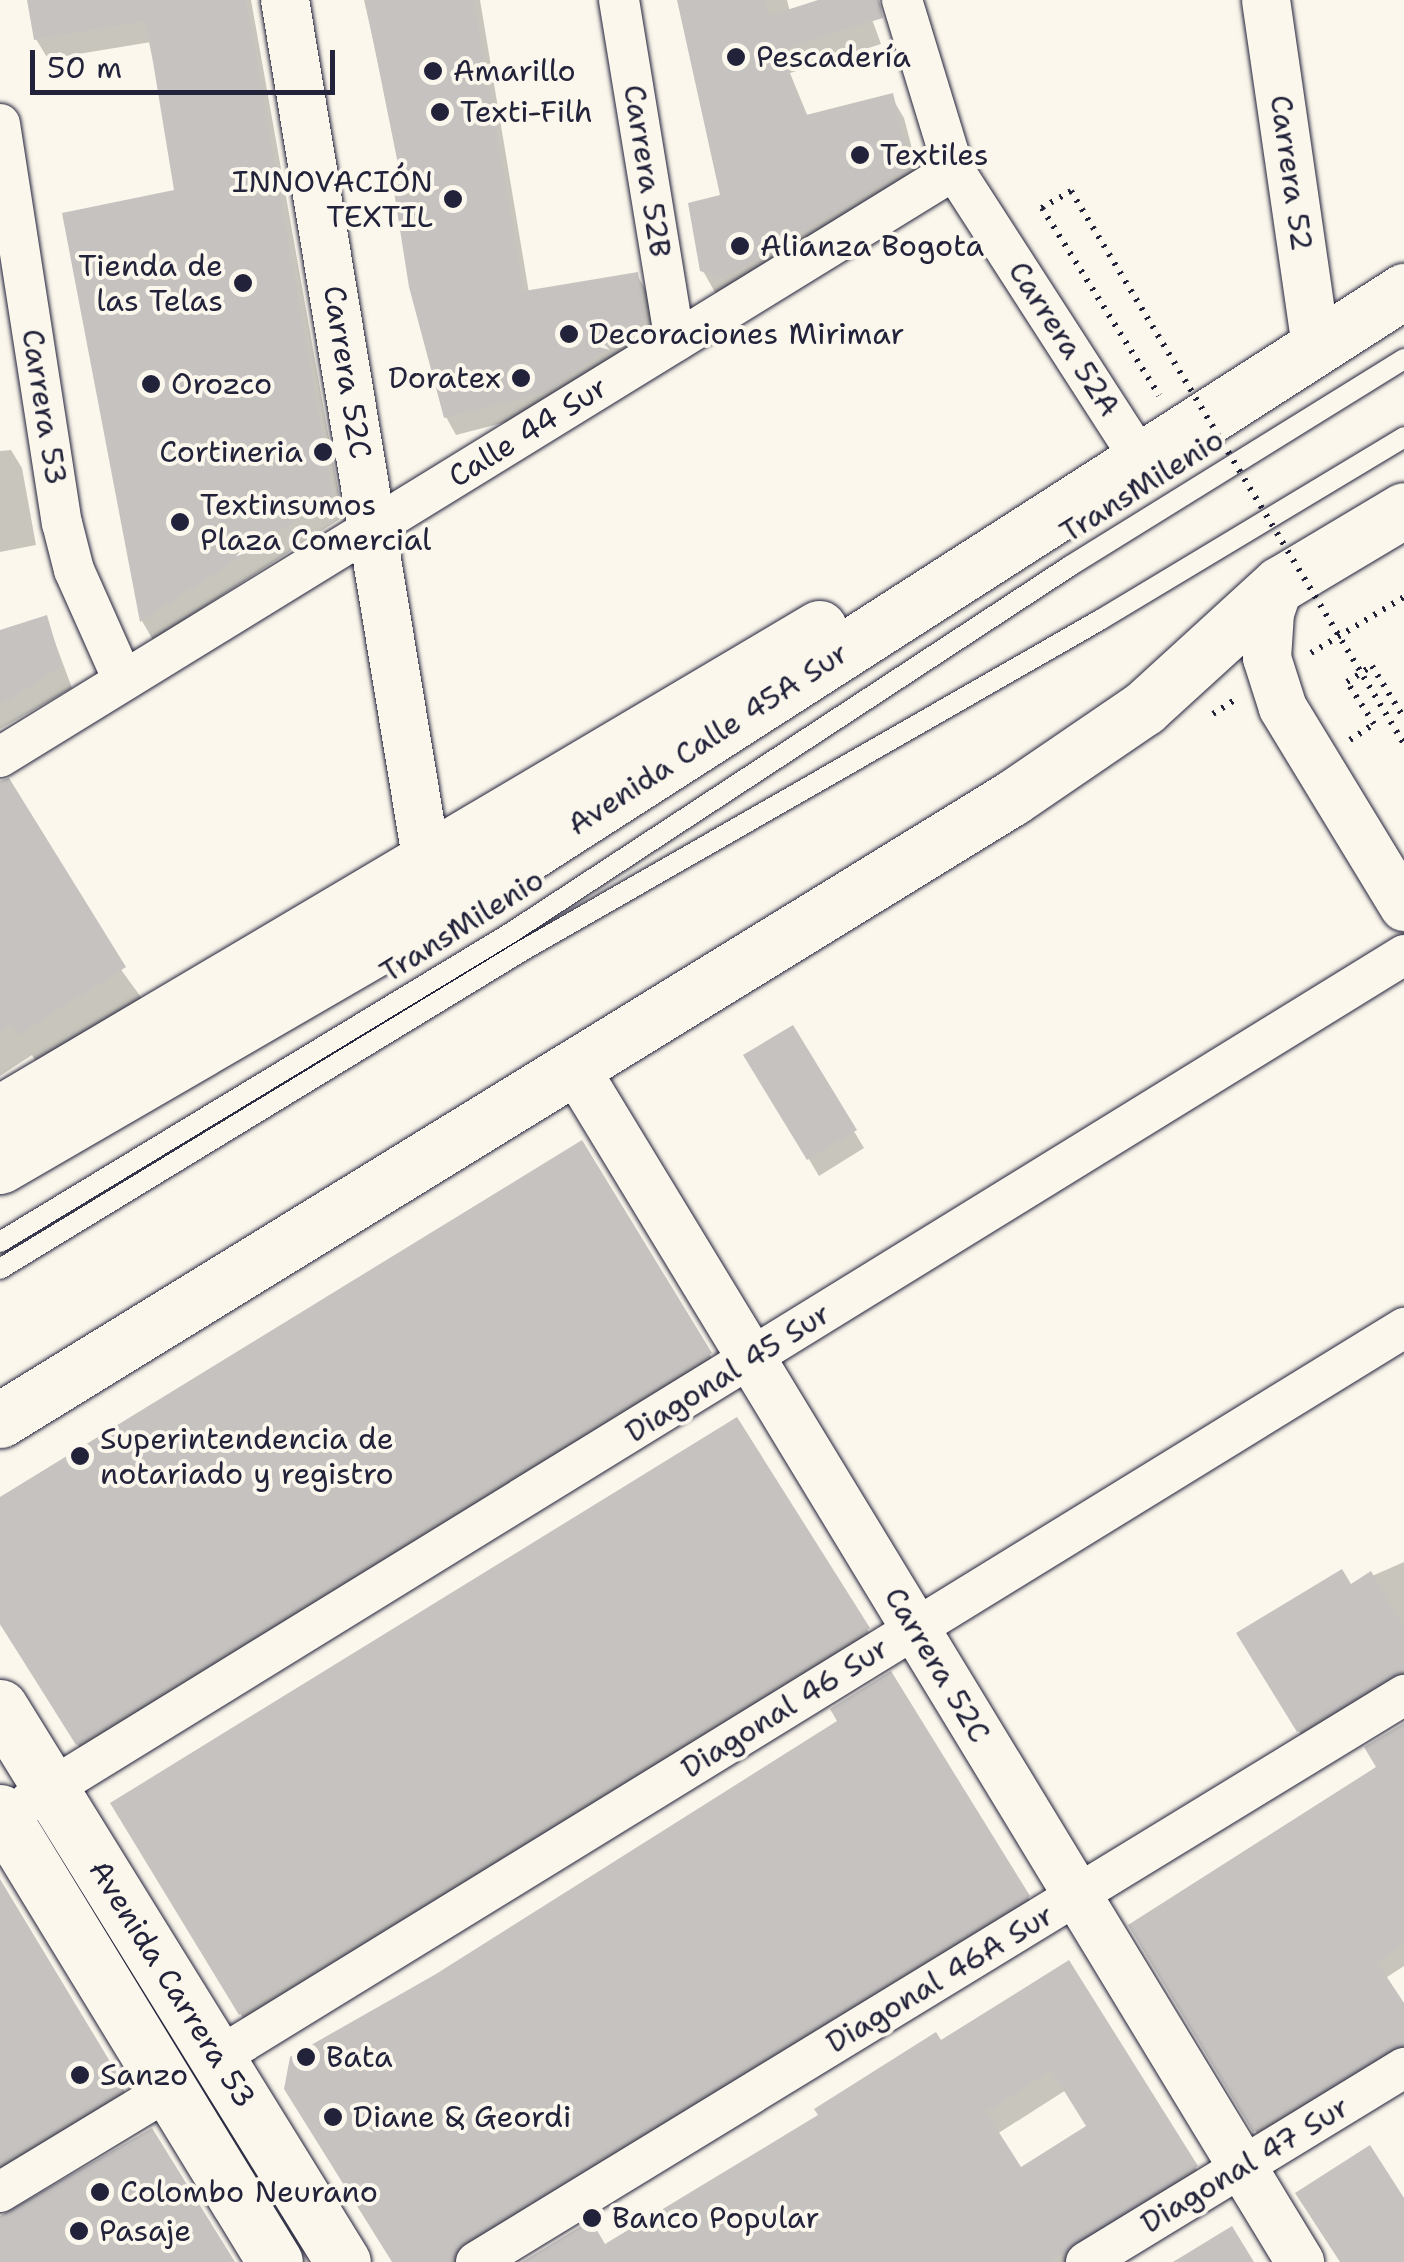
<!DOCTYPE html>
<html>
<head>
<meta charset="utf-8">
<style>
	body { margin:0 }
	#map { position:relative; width:1404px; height:2262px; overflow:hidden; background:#fbf7ec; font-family:"Shantell Sans",sans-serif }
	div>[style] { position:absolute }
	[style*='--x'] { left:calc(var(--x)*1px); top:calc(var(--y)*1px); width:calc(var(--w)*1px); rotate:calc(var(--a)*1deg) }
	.shadow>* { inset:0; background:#0003 }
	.building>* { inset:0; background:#c6c2c0 }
	.path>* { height:6px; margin-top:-3px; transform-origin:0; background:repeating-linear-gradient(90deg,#22223b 0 2.5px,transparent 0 10.5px) }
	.roads { filter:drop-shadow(0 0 2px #22223b) drop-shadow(0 0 2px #22223b) }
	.service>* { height:20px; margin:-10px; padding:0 10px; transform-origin:10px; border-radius:10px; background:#fbf7ec }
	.minor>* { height:40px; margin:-20px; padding:0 20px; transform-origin:20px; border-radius:20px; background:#fbf7ec }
	.tertiary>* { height:48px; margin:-24px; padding:0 24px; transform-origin:24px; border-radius:24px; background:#fbf7ec }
	.secondary>* { height:55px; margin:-27.5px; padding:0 27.5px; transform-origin:27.5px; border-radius:27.5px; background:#fbf7ec }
	.trunk>* { height:55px; margin:-27.5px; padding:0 27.5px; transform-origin:27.5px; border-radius:27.5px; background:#fbf7ec }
	.path-bridge>* { height:6px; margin-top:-3px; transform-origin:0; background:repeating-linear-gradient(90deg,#22223b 0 2.5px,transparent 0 10.5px) }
	.dots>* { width:28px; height:28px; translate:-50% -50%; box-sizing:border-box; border:5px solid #fbf7ec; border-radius:50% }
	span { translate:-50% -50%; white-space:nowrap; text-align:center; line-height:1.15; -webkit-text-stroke:8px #fbf7ec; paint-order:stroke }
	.poi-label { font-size:30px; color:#22223b }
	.left { translate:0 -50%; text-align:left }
	.right { translate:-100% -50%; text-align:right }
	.street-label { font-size:30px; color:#22223b }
	.scale { position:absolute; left:30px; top:50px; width:305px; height:45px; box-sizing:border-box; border:5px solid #22223b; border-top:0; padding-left:12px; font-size:30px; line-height:35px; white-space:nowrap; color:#22223b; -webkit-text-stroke:8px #fbf7ec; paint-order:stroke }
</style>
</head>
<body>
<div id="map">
	<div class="shadow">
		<div style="clip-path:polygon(30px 0,251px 0,343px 517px,153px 640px,142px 621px,65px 215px,176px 192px,151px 42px,48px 59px,36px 39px)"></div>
		<div style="clip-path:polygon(364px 0,480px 0,529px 293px,637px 275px,647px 292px,654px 339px,557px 409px,456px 435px,446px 417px,411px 285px,406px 186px)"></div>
		<div style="clip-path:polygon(680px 0,787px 0,790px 12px,827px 0,865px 0,881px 44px,790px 73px,808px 117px,891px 96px,904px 118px,923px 190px,716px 294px,703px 271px,723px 197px)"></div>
		<div style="clip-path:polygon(11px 450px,22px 468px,36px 545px,0 552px,0 451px)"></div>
		<div style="clip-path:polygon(46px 618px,72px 688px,0 729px,0 634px)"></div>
		<div style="clip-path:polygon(0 802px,143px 1000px,38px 1065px,32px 1055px,0 1076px)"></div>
		<div style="clip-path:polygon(792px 1028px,864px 1148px,819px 1176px,747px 1056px)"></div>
		<div style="clip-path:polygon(581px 1144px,722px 1375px,90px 1764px,0 1624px,0 1502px)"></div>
		<div style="clip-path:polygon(737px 1420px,878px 1647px,251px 2031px,113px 1804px)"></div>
		<div style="clip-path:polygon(1404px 1562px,1404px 1688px,1308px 1746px,1240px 1634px)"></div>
		<div style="clip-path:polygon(1404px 1732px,1404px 1966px,1384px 1979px,1404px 2016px,1404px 2066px,1265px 2147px,1131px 1926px,1379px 1768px)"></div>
		<div style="clip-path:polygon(0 1884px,138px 2114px,0 2182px)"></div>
		<div style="clip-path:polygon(1028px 1897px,1040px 1918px,477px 2262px,393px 2262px)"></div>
		<div style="clip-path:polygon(evenodd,1068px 1963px,1208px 2188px,1094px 2262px,526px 2262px,605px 2247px,1068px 1963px,1066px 2090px,1089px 2128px,1020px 2171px,997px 2134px,1066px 2090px)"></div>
	</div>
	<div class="building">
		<div style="clip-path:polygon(27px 0,246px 0,333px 496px,140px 622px,62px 213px,174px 190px,153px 62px,145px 21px,34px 40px)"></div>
		<div style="clip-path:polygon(365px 0,474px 0,524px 291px,638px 272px,646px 321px,548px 391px,444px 418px,409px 287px,393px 185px,402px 184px)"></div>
		<div style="clip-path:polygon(677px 0,766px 0,768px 16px,818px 0,879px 0,883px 18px,779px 50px,806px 115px,893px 93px,911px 167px,723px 279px,700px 271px,688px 203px,720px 195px)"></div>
		<div style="clip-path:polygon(47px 615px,62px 666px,0 705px,0 630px)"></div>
		<div style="clip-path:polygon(9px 778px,126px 967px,18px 1035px,12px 1025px,0 1032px,0 781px)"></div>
		<div style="clip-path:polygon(793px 1025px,857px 1130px,807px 1160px,743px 1055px)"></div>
		<div style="clip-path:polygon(582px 1140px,712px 1353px,76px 1745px,0 1624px,0 1497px)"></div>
		<div style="clip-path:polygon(737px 1417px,870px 1628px,239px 2015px,110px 1803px)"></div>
		<div style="clip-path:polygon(1342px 1569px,1351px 1584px,1371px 1571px,1404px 1628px,1404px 1671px,1297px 1732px,1236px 1633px)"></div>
		<div style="clip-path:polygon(891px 1671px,1030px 1896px,464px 2242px,452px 2262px,392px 2262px,284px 2089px,290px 2057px,436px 1974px,837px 1721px,830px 1709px)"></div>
		<div style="clip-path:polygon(1404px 1723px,1404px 1944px,1377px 1962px,1404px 2003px,1404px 2044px,1253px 2132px,1128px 1925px,1376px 1767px,1364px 1747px)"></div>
		<div style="clip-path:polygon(0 1879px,126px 2088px,0 2164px)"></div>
		<div style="clip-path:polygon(evenodd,1069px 1960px,1198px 2166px,1050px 2262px,522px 2262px,591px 2220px,605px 2244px,818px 2115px,814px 2109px,936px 2032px,941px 2040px,1069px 1960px,1051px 2070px,1086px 2126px,1021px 2167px,986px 2112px,1051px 2070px)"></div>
		<div style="clip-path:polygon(152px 2128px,235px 2262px,0 2262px,0 2216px)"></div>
		<div style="clip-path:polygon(1370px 2145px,1404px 2198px,1404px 2262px,1340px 2262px,1295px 2193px)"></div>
		<div style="clip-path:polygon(1232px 2226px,1254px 2262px,1173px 2262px)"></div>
	</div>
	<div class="path">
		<div style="--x:1071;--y:191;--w:34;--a:150"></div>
		<div style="--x:1042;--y:208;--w:221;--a:58"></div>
		<div style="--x:1311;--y:653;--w:109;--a:-31.1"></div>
		<div style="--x:1213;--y:714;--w:27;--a:-33"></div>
		<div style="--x:1350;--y:740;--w:29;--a:-34"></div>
	</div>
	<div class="roads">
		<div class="service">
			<div style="--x:0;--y:1242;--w:599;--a:-31.19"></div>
			<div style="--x:512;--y:932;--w:667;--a:-33.26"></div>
			<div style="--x:1070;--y:566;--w:393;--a:-31.8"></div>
			<div style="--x:0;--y:1269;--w:611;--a:-31.35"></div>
			<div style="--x:522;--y:951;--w:666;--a:-29.8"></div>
			<div style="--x:1100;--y:620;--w:355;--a:-31"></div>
		</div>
		<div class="minor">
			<div style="--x:619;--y:0;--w:346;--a:80.7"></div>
			<div style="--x:902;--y:0;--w:178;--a:73"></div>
			<div style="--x:954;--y:170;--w:341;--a:57.2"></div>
			<div style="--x:0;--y:124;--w:404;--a:81.2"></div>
			<div style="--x:62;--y:523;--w:49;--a:75.7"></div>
			<div style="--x:74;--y:570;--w:120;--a:66"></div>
			<div style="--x:0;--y:757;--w:1120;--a:-31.6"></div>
			<div style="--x:29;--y:1802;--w:1615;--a:-31.63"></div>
			<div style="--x:217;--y:2058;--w:1394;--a:-31.59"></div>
			<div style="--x:0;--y:2192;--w:199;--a:-31.2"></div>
			<div style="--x:476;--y:2262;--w:1088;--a:-31.42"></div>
			<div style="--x:1086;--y:2262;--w:373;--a:-31.4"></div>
		</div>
		<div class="tertiary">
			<div style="--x:285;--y:0;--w:875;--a:80.66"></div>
			<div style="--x:1266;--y:0;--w:350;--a:81.8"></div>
			<div style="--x:1280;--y:584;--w:31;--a:109"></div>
			<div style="--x:1270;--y:613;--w:45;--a:93.8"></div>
			<div style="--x:1267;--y:658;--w:52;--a:72.3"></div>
			<div style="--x:1283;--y:708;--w:233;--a:58.7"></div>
			<div style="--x:575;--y:1068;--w:1397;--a:58.73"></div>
		</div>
		<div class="secondary">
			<div style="--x:0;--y:1707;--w:652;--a:58.28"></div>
			<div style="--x:0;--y:1812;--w:527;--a:58.57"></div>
		</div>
		<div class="trunk">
			<div style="--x:0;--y:1113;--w:952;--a:-30.63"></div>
			<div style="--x:0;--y:1166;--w:477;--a:-30.1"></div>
			<div style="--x:413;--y:927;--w:1178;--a:-32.69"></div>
			<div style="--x:0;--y:1420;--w:1188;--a:-31.58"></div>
			<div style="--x:1012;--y:798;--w:160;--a:-34.3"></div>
			<div style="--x:1144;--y:708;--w:184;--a:-42.4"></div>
			<div style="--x:1280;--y:584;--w:144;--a:-30.8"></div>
		</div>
	</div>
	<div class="path-bridge">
		<div style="--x:1071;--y:191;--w:646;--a:58.94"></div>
		<div style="--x:1374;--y:724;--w:50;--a:-122.7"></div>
		<div style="--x:1347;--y:682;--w:30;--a:-33"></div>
		<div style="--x:1372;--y:666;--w:61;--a:58.4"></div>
	</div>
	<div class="dots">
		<div style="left:736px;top:57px;background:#22223b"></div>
		<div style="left:433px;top:71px;background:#22223b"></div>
		<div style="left:440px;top:112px;background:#22223b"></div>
		<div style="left:860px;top:155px;background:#22223b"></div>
		<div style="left:453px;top:199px;background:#22223b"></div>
		<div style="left:740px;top:246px;background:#22223b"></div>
		<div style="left:243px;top:283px;background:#22223b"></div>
		<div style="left:569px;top:334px;background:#22223b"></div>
		<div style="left:521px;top:378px;background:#22223b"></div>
		<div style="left:151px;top:384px;background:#22223b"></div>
		<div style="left:323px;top:452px;background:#22223b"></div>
		<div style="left:180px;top:522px;background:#22223b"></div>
		<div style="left:80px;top:1456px;background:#22223b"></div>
		<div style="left:306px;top:2057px;background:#22223b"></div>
		<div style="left:80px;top:2075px;background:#22223b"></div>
		<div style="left:333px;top:2117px;background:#22223b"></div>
		<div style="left:100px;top:2192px;background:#22223b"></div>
		<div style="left:592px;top:2218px;background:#22223b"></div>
		<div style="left:79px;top:2231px;background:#22223b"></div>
	</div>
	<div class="poi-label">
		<span class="left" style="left:756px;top:57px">Pescadería</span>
		<span class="left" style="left:453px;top:71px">Amarillo</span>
		<span class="left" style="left:460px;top:112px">Texti-Filh</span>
		<span class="left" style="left:880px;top:155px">Textiles</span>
		<span class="right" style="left:433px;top:199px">INNOVACIÓN<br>TEXTIL</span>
		<span class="left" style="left:760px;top:246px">Alianza Bogota</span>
		<span class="right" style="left:223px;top:283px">Tienda de<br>las Telas</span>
		<span class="left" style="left:589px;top:334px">Decoraciones Mirimar</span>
		<span class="right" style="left:501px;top:378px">Doratex</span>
		<span class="left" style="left:171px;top:384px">Orozco</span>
		<span class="right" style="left:303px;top:452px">Cortineria</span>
		<span class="left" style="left:200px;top:522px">Textinsumos<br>Plaza Comercial</span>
		<span class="left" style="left:100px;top:1456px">Superintendencia de<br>notariado y registro</span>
		<span class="left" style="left:326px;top:2057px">Bata</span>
		<span class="left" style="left:100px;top:2075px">Sanzo</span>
		<span class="left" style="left:353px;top:2117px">Diane &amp; Geordi</span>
		<span class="left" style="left:120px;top:2192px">Colombo Neurano</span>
		<span class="left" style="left:612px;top:2218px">Banco Popular</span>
		<span class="left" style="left:99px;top:2231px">Pasaje</span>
	</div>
	<div class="street-label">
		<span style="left:647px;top:171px;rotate:81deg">Carrera 52B</span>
		<span style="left:1291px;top:173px;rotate:82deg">Carrera 52</span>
		<span style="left:1064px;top:339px;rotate:57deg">Carrera 52A</span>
		<span style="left:347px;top:372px;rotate:81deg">Carrera 52C</span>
		<span style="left:44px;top:407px;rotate:81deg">Carrera 53</span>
		<span style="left:528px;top:432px;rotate:-32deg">Calle 44 Sur</span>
		<span style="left:1142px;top:486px;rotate:-32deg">TransMilenio</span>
		<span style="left:708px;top:739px;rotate:-33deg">Avenida Calle 45A Sur</span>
		<span style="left:462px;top:926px;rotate:-32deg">TransMilenio</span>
		<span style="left:728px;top:1373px;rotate:-32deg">Diagonal 45 Sur</span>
		<span style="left:937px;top:1665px;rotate:59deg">Carrera 52C</span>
		<span style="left:785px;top:1708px;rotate:-32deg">Diagonal 46 Sur</span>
		<span style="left:940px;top:1979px;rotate:-31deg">Diagonal 46A Sur</span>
		<span style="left:172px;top:1984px;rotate:58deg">Avenida Carrera 53</span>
		<span style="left:1245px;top:2165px;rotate:-31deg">Diagonal 47 Sur</span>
	</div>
	<div class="scale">50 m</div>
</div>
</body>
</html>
